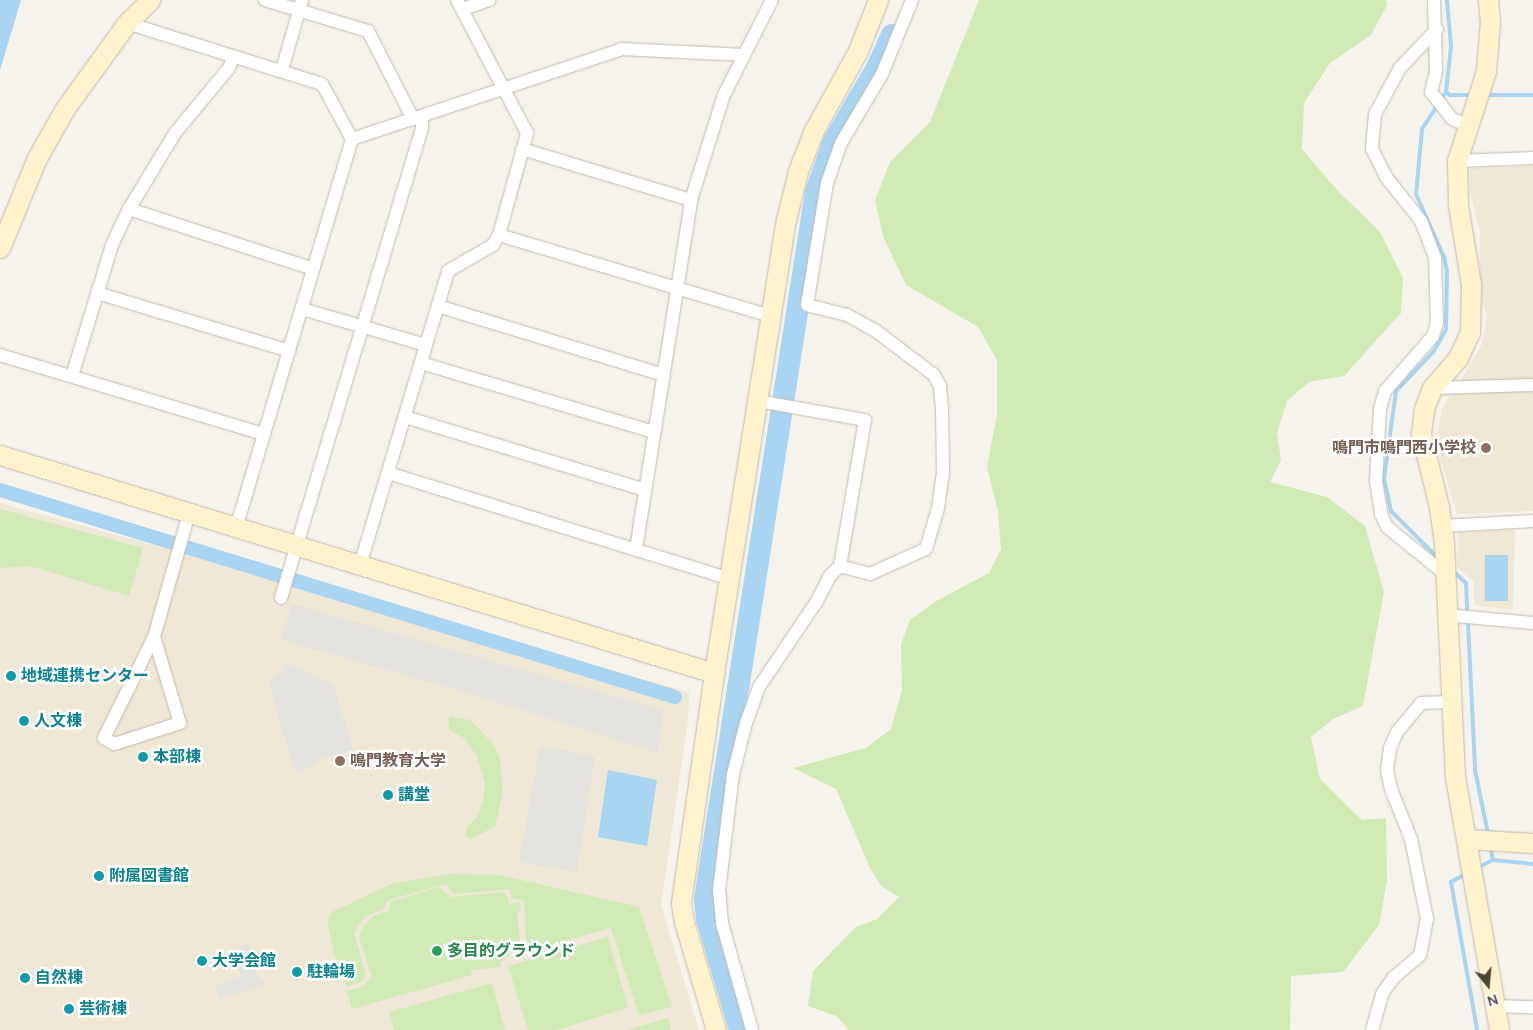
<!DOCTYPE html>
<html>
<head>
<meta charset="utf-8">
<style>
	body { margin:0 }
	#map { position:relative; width:1533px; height:1030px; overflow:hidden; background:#f6f3ec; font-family:"Nunito Sans","Noto Sans JP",sans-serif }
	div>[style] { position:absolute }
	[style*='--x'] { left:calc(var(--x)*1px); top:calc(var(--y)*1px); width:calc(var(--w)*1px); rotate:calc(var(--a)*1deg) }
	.education>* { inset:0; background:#efe8d6 }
	.green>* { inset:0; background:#d2eab5 }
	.parking>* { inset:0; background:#e5e3e0 }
	.water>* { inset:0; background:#a9d4f2 }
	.stream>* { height:4px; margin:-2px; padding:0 2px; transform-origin:2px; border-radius:2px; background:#a9d4f2 }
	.canal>* { height:14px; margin:-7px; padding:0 7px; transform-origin:7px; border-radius:7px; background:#a9d4f2 }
	.river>* { height:22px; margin:-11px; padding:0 11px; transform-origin:11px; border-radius:11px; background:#a9d4f2 }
	.roads { filter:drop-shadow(0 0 1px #c2bbae) drop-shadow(0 0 1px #c2bbae) }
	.street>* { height:12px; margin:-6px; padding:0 6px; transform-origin:6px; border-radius:6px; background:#fff }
	.secondary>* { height:19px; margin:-9.5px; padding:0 9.5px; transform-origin:9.5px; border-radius:9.5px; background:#fff3cd }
	.dots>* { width:14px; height:14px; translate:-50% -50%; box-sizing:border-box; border:2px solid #fff; border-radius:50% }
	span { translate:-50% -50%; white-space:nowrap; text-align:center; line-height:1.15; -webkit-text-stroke:5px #fff; paint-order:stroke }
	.education-label { font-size:16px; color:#785e54; font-weight:700 }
	.right { translate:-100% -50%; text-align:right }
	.left { translate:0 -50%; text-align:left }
	.culture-label { font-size:16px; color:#0d838f; font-weight:700 }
	.leisure-label { font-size:16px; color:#27864d; font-weight:700 }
	.north { position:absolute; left:1463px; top:960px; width:50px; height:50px; -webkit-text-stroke:4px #fff; paint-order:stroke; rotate:163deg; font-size:14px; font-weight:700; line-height:20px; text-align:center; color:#4b4439 }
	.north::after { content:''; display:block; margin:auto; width:18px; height:22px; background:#4b4439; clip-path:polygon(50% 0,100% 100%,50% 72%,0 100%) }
</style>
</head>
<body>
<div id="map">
	<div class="education">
		<div style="clip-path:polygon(1533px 166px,1533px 381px,1459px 384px,1482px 344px,1487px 316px,1479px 289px,1480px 233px,1470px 192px,1470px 168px)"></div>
		<div style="clip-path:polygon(1533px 391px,1533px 511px,1457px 514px,1441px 461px,1437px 434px,1442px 409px,1451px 392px)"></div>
		<div style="clip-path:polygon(0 503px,689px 692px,688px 720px,661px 905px,699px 1030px,0 1030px)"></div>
		<div style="clip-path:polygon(1515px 530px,1513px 610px,1474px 605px,1474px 582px,1457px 567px,1459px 532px)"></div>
	</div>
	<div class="green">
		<div style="clip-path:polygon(979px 0,1386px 0,1387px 5px,1371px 35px,1330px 63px,1304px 103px,1302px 149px,1337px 190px,1380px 232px,1403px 278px,1401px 313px,1344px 376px,1309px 382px,1287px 401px,1277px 433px,1281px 460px,1270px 482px,1327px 497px,1365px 526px,1384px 592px,1363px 706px,1333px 719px,1311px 737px,1320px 779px,1362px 820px,1386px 818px,1387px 881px,1379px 925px,1343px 972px,1291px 976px,1290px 1030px,849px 1030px,836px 1016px,808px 1006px,813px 971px,856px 927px,877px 919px,899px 897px,881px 886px,870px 868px,836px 789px,793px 768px,866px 748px,891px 729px,902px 690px,901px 644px,910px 620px,938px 600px,989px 573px,1001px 549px,998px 512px,987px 467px,997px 414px,997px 360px,978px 327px,906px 285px,883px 236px,875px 200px,890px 162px,930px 122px)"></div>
		<div style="clip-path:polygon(0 509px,143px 548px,129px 596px,30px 566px,0 568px)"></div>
		<div style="clip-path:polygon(449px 716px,470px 720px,495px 746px,500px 760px,503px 792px,495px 826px,472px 839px,466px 837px,466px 828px,477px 817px,483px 801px,485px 783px,477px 756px,464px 738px,449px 730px)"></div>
		<div style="clip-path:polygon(449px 874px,499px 875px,639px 907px,672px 1007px,639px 1015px,611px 928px,514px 955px,515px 947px,526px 942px,524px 900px,511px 899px,510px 889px,453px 894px,446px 884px,388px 900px,382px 910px,366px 916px,354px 933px,366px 975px,362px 981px,347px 987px,334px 954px,327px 921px,332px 912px,391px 884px)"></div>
		<div style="clip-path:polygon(439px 887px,451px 897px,505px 892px,510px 904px,520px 902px,521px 908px,517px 914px,520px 941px,513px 945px,509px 956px,501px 962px,500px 967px,470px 970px,472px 975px,352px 1009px,347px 991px,362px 987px,372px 977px,359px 937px,362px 929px,373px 916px,389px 911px,391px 902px)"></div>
		<div style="clip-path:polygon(608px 937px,628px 1008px,556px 1030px,528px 1030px,508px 966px)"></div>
		<div style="clip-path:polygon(492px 983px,505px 1030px,394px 1030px,389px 1012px)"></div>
		<div style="clip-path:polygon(668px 1018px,671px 1030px,627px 1030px)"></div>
	</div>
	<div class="parking">
		<div style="clip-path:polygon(292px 604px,663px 710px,658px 753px,457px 690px,281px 640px)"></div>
		<div style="clip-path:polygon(286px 663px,333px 684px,354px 751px,323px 758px,298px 774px,293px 767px,268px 680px,282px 671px)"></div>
		<div style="clip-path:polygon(540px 746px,595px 756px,577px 872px,519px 862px)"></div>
		<div style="clip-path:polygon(248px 943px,260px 979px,263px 978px,265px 985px,219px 999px,215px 985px,240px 977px,233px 950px)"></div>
	</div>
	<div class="water">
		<div style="clip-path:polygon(0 0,21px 0,0 70px)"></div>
		<div style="clip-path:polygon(1485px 555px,1508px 555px,1508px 601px,1485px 601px)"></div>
		<div style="clip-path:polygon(608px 770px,657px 780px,647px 846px,598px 837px)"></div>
	</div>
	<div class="stream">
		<div style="--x:1446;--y:92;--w:5;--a:37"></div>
		<div style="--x:1450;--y:95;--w:23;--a:0"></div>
		<div style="--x:1485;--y:95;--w:48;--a:0"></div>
		<div style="--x:1438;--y:558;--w:66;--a:-135"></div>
		<div style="--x:1391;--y:511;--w:34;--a:-102"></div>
		<div style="--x:1384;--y:478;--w:88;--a:-82.1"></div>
		<div style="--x:1396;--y:391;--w:55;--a:-46.5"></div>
		<div style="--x:1434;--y:351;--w:25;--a:-61"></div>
		<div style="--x:1446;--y:329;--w:57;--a:-89"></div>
		<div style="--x:1447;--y:272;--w:15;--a:-101"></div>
		<div style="--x:1444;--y:257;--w:69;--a:-114"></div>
		<div style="--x:1416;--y:194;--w:65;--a:-84.7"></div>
		<div style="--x:1422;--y:129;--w:44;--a:-57"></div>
		<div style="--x:1446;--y:92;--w:46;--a:-83.8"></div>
		<div style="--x:1451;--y:46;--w:46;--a:-95"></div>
		<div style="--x:1453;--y:571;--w:18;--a:43"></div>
		<div style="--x:1466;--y:583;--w:187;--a:87.2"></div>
		<div style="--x:1475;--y:770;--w:65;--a:78.5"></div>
		<div style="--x:1490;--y:845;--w:15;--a:79"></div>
		<div style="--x:1477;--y:868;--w:18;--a:-27"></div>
		<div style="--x:1493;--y:860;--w:40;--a:5.7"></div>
		<div style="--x:1466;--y:874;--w:17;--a:152"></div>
		<div style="--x:1451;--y:882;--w:150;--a:80"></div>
	</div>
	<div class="canal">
		<div style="--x:0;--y:490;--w:706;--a:17.05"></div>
	</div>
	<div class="river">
		<div style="--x:740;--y:1030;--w:116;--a:-106.6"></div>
		<div style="--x:707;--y:919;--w:20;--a:-96"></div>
		<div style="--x:705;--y:899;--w:716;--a:-81.08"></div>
		<div style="--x:816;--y:192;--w:54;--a:-70.6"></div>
		<div style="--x:834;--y:141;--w:87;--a:-59.6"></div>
		<div style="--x:878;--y:66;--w:34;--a:-66"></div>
	</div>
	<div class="roads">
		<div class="street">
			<div style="--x:265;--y:0;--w:108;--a:16.8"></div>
			<div style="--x:368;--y:31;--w:99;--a:62.9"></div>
			<div style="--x:1434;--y:0;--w:72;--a:88.4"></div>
			<div style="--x:1436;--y:72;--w:21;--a:104"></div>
			<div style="--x:1431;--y:92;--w:34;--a:52"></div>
			<div style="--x:1452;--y:119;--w:16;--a:22"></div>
			<div style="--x:463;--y:9;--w:28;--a:-19"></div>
			<div style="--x:127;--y:23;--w:204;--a:17.4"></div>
			<div style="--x:322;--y:84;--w:63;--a:61.4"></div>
			<div style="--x:352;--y:139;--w:406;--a:106.6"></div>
			<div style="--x:1437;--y:29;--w:54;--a:133.5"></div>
			<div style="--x:1400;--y:68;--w:52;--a:118.5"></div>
			<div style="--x:1375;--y:114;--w:35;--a:95"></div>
			<div style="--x:1372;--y:149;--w:31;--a:63"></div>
			<div style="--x:1386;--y:177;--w:56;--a:51.5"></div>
			<div style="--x:1421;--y:221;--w:40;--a:69"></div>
			<div style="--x:1435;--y:258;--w:64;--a:88.2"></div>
			<div style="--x:1437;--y:322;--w:15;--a:106"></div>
			<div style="--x:1433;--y:336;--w:73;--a:131.1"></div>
			<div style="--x:1385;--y:391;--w:18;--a:106"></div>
			<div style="--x:1380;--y:408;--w:73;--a:93.1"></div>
			<div style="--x:1376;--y:481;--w:33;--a:81"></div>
			<div style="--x:1381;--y:514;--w:14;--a:65"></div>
			<div style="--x:1387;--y:527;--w:75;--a:39"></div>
			<div style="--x:282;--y:70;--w:73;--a:-74.1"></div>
			<div style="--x:352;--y:139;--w:285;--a:-18.4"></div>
			<div style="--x:622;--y:49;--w:122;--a:2.8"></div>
			<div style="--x:522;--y:149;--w:177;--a:16.8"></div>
			<div style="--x:1457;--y:161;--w:76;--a:-2.3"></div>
			<div style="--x:129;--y:209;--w:194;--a:18"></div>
			<div style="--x:499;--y:235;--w:284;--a:16.6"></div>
			<div style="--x:97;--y:293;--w:201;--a:16.8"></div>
			<div style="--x:438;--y:306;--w:235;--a:17"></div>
			<div style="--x:302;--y:309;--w:129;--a:16.2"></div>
			<div style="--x:0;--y:355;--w:275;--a:16.7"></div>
			<div style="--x:421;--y:363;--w:243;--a:16.5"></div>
			<div style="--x:72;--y:376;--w:137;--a:-73"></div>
			<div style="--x:112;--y:245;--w:40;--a:-65"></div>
			<div style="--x:129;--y:209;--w:89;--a:-58.8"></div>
			<div style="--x:175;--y:133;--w:85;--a:-50.3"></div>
			<div style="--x:229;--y:68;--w:12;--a:-70"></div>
			<div style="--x:1432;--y:388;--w:101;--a:-1.7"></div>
			<div style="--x:405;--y:417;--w:251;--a:16.9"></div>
			<div style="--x:388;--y:473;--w:358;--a:17.2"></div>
			<div style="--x:1442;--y:526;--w:91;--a:-3.1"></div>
			<div style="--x:636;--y:549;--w:353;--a:-81"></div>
			<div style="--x:691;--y:200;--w:110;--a:-72.6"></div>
			<div style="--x:724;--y:95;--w:106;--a:-63.2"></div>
			<div style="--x:360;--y:565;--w:307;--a:-73.3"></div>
			<div style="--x:448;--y:271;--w:52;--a:-30"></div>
			<div style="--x:493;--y:245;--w:12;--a:-59"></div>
			<div style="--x:499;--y:235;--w:106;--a:-74.6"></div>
			<div style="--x:527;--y:133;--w:150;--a:-117.8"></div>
			<div style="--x:840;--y:566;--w:31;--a:15"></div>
			<div style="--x:870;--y:574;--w:61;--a:-24.1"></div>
			<div style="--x:926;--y:549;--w:43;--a:-73.7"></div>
			<div style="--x:938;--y:508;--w:37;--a:-82"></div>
			<div style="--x:943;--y:471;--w:62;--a:-90.9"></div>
			<div style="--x:942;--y:409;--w:23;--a:-95"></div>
			<div style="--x:940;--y:386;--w:13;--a:-119"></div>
			<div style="--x:934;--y:375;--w:73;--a:-142.8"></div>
			<div style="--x:876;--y:331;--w:33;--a:-151"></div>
			<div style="--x:847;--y:315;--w:41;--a:-166"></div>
			<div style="--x:807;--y:305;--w:124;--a:-80.7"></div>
			<div style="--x:827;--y:183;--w:42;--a:-70.7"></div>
			<div style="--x:841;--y:143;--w:80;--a:-59.3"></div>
			<div style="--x:882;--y:74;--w:80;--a:-67.9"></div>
			<div style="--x:281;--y:598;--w:492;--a:-73.3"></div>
			<div style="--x:422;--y:127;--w:11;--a:-90"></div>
			<div style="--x:1445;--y:615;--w:88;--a:5.2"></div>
			<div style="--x:154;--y:637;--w:90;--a:73.2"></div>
			<div style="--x:180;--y:723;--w:69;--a:162.3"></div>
			<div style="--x:114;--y:744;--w:12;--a:-149"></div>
			<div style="--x:104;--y:738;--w:113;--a:-63.7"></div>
			<div style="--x:154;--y:637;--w:129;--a:-74.2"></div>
			<div style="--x:1495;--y:1006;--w:38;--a:2"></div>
			<div style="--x:752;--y:1030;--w:111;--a:-105.7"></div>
			<div style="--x:722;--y:923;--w:33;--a:-95"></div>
			<div style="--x:719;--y:890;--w:117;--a:-83.1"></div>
			<div style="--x:733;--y:774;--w:53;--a:-75.7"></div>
			<div style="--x:746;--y:723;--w:38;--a:-70"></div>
			<div style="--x:759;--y:687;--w:104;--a:-56"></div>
			<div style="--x:817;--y:601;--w:27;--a:-63"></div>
			<div style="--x:829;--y:577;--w:16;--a:-45"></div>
			<div style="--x:840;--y:566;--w:148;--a:-80.3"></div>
			<div style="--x:865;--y:420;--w:109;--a:-169.9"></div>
			<div style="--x:1372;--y:1030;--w:37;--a:-74"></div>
			<div style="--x:1382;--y:994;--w:19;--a:-55"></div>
			<div style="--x:1393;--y:978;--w:35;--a:-40"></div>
			<div style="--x:1420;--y:955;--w:37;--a:-79"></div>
			<div style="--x:1427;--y:919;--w:82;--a:-101.3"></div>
			<div style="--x:1411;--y:839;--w:54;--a:-111.8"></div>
			<div style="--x:1391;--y:789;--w:19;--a:-102"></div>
			<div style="--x:1387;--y:770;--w:22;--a:-82"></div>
			<div style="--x:1390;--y:748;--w:17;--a:-66"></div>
			<div style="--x:1397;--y:732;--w:38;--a:-50"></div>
			<div style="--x:1421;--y:703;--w:28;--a:-2"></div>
		</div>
		<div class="secondary">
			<div style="--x:1488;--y:0;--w:21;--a:85"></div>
			<div style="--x:1490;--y:21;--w:50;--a:94.6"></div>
			<div style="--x:1486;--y:71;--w:95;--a:107.9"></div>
			<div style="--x:1457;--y:161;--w:44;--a:88.7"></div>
			<div style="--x:1458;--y:205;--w:80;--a:80.7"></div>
			<div style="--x:1471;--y:284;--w:48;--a:91.2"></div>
			<div style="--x:1470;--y:332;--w:29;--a:115"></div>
			<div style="--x:1458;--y:358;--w:40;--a:131"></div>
			<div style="--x:1432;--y:388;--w:22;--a:111"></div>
			<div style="--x:1424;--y:409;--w:25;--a:97"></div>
			<div style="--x:1421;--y:434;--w:75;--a:76.1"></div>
			<div style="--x:1439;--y:507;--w:36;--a:82"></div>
			<div style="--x:1444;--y:543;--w:234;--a:87.3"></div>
			<div style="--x:1455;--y:777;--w:257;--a:80.1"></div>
			<div style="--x:0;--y:248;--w:97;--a:-67.7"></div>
			<div style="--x:37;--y:158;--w:55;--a:-60.6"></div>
			<div style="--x:64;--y:110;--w:107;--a:-54.1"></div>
			<div style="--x:127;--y:23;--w:33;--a:-45"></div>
			<div style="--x:0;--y:455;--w:747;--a:16.98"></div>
			<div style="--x:1466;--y:839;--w:67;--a:3.4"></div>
			<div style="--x:716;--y:1030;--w:113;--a:-106.5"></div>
			<div style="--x:684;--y:922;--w:19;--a:-99"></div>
			<div style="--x:681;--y:903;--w:232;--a:-81.8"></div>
			<div style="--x:714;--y:673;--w:459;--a:-81"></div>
			<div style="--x:786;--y:220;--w:50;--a:-76.2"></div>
			<div style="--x:798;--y:171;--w:44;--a:-68.7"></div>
			<div style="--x:814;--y:130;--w:90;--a:-60.9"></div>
			<div style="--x:858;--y:51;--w:55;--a:-68.6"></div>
		</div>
	</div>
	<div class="dots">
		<div style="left:1486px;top:448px;background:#8d6e63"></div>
		<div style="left:11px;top:676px;background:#0f9aa8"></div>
		<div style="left:24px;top:721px;background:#0f9aa8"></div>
		<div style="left:143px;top:757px;background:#0f9aa8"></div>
		<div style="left:340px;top:761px;background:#8d6e63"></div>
		<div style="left:388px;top:795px;background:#0f9aa8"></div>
		<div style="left:99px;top:876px;background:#0f9aa8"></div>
		<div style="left:437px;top:951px;background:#2e9e5b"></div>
		<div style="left:202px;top:961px;background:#0f9aa8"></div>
		<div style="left:297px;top:972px;background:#0f9aa8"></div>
		<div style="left:25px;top:978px;background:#0f9aa8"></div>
		<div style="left:69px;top:1009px;background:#0f9aa8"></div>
	</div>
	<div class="education-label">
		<span class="right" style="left:1476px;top:448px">鳴門市鳴門西小学校</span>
		<span class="left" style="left:350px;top:761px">鳴門教育大学</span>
	</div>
	<div class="culture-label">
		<span class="left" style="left:21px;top:676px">地域連携センター</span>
		<span class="left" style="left:34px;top:721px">人文棟</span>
		<span class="left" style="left:153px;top:757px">本部棟</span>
		<span class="left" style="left:398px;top:795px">講堂</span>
		<span class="left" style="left:109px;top:876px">附属図書館</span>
		<span class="left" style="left:212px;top:961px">大学会館</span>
		<span class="left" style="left:307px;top:972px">駐輪場</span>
		<span class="left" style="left:35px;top:978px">自然棟</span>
		<span class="left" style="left:79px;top:1009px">芸術棟</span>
	</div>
	<div class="leisure-label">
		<span class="left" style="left:447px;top:951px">多目的グラウンド</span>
	</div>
	<div class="north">N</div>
</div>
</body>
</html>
